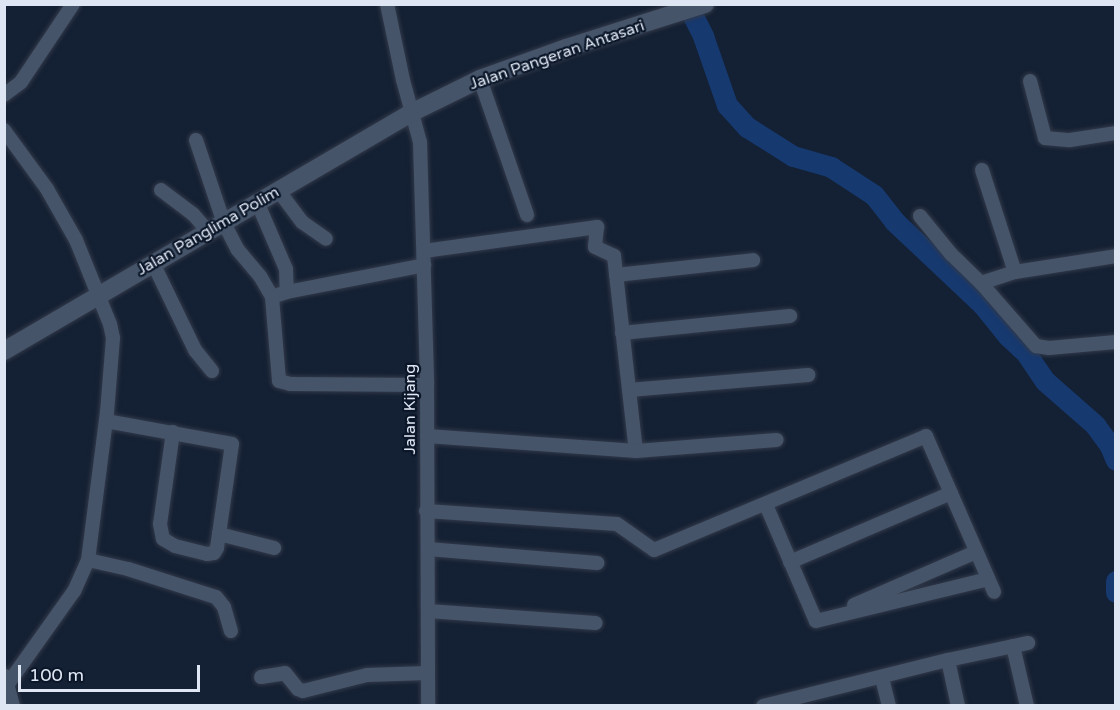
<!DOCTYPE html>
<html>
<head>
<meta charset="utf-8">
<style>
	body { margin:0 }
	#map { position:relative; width:1120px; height:710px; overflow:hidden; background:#142033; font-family:"Varela Round",sans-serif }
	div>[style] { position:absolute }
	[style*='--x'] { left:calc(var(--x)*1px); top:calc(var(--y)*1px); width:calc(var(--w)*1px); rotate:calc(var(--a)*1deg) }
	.river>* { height:21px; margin:-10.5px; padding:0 10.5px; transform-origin:10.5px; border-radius:10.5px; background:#163970 }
	.roads { filter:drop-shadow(0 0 2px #323a4a) drop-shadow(0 0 2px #323a4a) }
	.street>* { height:14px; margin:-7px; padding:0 7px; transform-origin:7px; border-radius:7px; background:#46546a }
	.secondary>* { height:18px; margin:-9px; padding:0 9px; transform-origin:9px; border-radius:9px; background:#46546a }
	span { translate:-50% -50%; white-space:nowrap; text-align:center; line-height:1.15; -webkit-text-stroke:4.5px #0b1729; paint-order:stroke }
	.street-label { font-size:16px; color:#dee6f3 }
	.frame { position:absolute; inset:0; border:6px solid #dee6f3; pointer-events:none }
	.scale { position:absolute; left:18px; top:665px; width:182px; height:27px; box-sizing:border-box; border:3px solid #dee6f3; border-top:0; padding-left:8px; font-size:18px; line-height:21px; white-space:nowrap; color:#dee6f3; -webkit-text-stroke:4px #0b1729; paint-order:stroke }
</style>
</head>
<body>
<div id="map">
	<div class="river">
		<div style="--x:691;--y:12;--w:27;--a:63"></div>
		<div style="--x:703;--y:36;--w:73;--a:70.8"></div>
		<div style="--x:727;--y:105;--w:30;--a:48"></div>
		<div style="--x:747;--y:127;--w:54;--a:32.2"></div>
		<div style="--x:793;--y:156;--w:40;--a:16"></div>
		<div style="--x:831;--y:167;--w:51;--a:33.1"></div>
		<div style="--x:874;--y:195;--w:33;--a:52"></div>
		<div style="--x:894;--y:221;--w:121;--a:43.3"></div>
		<div style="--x:982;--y:304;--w:41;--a:50.9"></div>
		<div style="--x:1008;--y:336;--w:25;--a:43"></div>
		<div style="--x:1026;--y:353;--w:34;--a:56"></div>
		<div style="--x:1045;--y:381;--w:67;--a:41.3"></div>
		<div style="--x:1095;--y:425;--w:26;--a:54"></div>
		<div style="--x:1110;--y:446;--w:15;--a:67"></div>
		<div style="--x:1116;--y:581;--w:11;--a:90"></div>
	</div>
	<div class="roads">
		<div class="street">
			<div style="--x:387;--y:4;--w:78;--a:78.1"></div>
			<div style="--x:403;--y:80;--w:64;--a:74.7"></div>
			<div style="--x:420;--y:142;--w:243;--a:88.3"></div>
			<div style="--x:427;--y:385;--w:321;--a:89.8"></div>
			<div style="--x:480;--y:79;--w:144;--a:70.9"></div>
			<div style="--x:1030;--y:81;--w:59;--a:75.3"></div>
			<div style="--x:1045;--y:138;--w:25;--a:5"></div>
			<div style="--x:1070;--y:140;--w:47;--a:-8.7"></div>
			<div style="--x:4;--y:95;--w:21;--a:-37"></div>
			<div style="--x:21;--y:82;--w:94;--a:-56.3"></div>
			<div style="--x:4;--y:130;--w:73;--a:53.9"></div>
			<div style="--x:47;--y:189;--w:59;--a:60.4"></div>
			<div style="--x:76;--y:240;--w:91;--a:68"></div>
			<div style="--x:110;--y:324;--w:14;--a:78"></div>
			<div style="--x:113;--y:338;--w:74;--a:94.6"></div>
			<div style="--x:107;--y:412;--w:149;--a:97.3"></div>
			<div style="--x:88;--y:560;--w:34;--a:114"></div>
			<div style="--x:74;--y:591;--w:114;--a:125.4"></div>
			<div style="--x:196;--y:140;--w:88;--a:71.4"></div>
			<div style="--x:224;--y:223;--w:30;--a:63"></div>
			<div style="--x:238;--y:250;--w:34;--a:50"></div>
			<div style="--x:260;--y:276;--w:24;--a:60"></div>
			<div style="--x:982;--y:170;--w:107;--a:72.1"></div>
			<div style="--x:1015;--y:272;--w:102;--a:-9"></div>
			<div style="--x:161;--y:190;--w:40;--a:37"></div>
			<div style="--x:193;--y:214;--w:23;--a:49"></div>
			<div style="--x:278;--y:190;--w:40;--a:53"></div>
			<div style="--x:302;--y:222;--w:29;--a:35"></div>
			<div style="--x:258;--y:204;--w:71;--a:66.7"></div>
			<div style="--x:286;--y:269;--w:23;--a:88"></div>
			<div style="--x:287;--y:292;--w:16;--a:162"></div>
			<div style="--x:272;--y:297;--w:84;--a:85.2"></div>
			<div style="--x:279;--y:381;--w:11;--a:15"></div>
			<div style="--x:290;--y:384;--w:137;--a:0.4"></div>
			<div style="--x:920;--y:216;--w:49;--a:50.8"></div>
			<div style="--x:951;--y:254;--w:42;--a:44"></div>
			<div style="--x:981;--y:283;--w:84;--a:48.9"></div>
			<div style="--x:1036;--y:346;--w:13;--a:9"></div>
			<div style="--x:1049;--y:348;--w:67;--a:-5.1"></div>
			<div style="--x:424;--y:251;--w:175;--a:-7.9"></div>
			<div style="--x:597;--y:227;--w:20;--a:96"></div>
			<div style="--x:595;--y:247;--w:21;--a:25"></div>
			<div style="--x:614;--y:256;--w:196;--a:83.6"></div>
			<div style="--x:153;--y:263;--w:97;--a:64.2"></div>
			<div style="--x:195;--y:350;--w:27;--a:51"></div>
			<div style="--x:616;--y:275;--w:138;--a:-6.2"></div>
			<div style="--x:981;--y:283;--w:36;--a:-18"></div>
			<div style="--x:287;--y:292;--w:140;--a:-11.1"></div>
			<div style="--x:622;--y:333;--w:169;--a:-5.8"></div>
			<div style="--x:629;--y:390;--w:180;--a:-4.8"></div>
			<div style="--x:106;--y:421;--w:128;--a:10.3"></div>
			<div style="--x:232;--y:444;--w:91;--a:98.2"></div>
			<div style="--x:219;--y:534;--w:57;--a:14.3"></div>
			<div style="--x:173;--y:432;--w:93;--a:98"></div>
			<div style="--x:160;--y:524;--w:15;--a:79"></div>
			<div style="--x:163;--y:539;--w:14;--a:30"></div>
			<div style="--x:175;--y:546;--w:33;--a:14"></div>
			<div style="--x:207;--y:554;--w:7;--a:-8"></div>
			<div style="--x:214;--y:553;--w:6;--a:-59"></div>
			<div style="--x:217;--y:548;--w:14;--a:-82"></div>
			<div style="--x:427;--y:436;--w:210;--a:4.1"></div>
			<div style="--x:636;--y:451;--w:141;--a:-4.5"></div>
			<div style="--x:766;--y:505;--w:126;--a:66.7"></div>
			<div style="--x:426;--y:511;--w:191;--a:3.9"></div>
			<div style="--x:617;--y:524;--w:45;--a:35.1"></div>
			<div style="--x:654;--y:550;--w:295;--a:-22.7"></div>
			<div style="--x:926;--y:436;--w:170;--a:66.4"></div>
			<div style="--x:428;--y:549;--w:170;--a:4.7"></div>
			<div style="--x:88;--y:560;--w:41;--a:12.7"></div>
			<div style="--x:128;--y:569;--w:92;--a:17.7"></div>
			<div style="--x:216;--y:597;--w:13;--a:51"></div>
			<div style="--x:224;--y:607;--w:25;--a:74"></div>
			<div style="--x:790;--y:562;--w:175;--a:-23.2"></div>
			<div style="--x:854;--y:605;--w:133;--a:-23.5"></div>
			<div style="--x:428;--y:611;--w:168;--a:4.1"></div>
			<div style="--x:816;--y:621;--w:177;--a:-13.7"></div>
			<div style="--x:1013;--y:646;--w:62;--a:76.9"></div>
			<div style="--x:948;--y:660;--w:82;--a:-12"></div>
			<div style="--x:5;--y:676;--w:31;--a:75"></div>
			<div style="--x:261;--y:677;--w:24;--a:-9"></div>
			<div style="--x:285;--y:673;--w:21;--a:51"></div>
			<div style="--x:298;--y:689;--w:5;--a:22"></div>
			<div style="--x:303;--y:691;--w:66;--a:-14"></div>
			<div style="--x:367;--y:675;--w:61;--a:-1.9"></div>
			<div style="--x:882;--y:678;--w:29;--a:76"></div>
			<div style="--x:763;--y:706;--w:191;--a:-14"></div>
			<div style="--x:948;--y:660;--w:47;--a:77.7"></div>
		</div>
		<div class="secondary">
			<div style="--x:4;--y:351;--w:474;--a:-30.3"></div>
			<div style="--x:413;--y:112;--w:75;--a:-26.2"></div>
			<div style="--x:480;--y:79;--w:91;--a:-19.8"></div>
			<div style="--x:566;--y:48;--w:146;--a:-17.6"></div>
		</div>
	</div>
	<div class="street-label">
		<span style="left:557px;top:55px;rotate:-19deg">Jalan Pangeran Antasari</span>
		<span style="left:208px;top:231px;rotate:-30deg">Jalan Panglima Polim</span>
		<span style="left:410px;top:409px;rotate:-90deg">Jalan Kijang</span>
	</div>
	<div class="frame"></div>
	<div class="scale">100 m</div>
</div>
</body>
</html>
